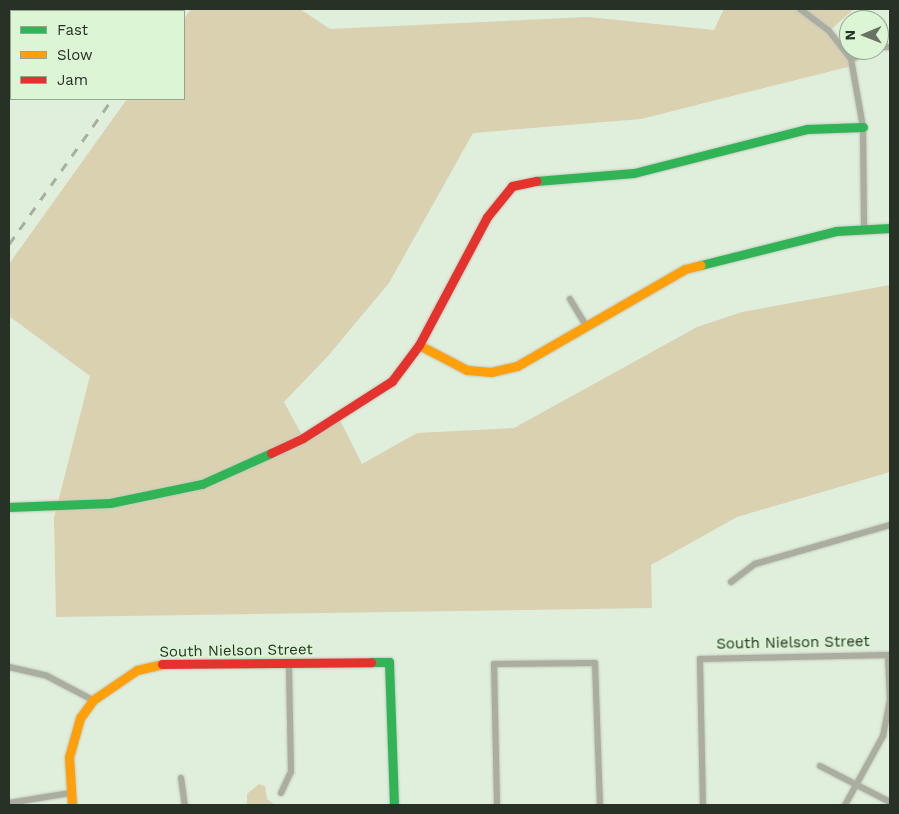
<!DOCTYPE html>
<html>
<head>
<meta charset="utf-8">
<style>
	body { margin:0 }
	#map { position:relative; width:899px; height:814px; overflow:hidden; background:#e0eedc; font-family:"Work Sans",sans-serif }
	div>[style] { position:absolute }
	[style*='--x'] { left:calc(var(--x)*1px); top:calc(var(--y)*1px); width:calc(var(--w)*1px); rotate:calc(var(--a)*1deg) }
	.green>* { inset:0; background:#dad1b1 }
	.roads { filter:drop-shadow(0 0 1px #c0cabd) drop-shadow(0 0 1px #c0cabd) }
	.lane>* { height:3px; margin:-1.5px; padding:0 1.5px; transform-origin:1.5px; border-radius:1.5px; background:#aaada0 }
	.street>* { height:6px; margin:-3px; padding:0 3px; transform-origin:3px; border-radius:3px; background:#aaada0 }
	.fast>* { height:9px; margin:-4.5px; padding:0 4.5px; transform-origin:4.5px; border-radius:4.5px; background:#30b455 }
	.slow>* { height:9px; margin:-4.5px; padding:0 4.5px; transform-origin:4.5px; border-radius:4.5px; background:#ff9f0a }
	.jam>* { height:9px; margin:-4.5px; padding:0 4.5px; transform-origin:4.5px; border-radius:4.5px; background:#e5322d }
	.rail>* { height:2.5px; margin-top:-1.25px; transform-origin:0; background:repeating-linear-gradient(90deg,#a8aea1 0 9px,transparent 0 18px) }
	span { translate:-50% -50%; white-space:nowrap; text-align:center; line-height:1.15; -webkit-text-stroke:4px #dbf5d5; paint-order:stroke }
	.street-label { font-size:15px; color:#283126 }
	.frame { position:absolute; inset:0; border:10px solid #283126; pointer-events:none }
	.legend { position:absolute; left:10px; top:10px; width:175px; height:90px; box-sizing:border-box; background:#dbf5d5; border:1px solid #93a78f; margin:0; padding:6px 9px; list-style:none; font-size:15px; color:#283126 }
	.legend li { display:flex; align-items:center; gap:10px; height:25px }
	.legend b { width:25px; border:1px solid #93a78f }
	.north { position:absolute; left:839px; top:10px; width:50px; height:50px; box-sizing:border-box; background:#dbf5d5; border:1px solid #93a78f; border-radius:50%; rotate:269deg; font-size:14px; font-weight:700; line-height:20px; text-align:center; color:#283126 }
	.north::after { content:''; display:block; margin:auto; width:18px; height:22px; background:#687366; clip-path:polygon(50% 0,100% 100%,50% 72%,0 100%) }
</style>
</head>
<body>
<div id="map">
	<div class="green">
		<div style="clip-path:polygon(191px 9px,300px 9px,330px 29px,588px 17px,714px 30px,724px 9px,854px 9px,829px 31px,852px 66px,641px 119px,473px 133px,389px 283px,328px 356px,284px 402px,303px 437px,338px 416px,362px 464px,417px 433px,514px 428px,697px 327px,742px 312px,890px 285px,890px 472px,737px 517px,651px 565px,652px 608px,56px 617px,54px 518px,90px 376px,9px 316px,9px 264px,127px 99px,184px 99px,184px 19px)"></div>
		<div style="clip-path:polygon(259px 784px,265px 786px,267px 799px,275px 805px,247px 805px,247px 794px)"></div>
	</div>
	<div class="roads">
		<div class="lane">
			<div style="--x:59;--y:11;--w:3;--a:-45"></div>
			<div style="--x:9;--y:84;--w:4;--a:-63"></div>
		</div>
		<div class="street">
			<div style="--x:800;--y:9;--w:36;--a:37"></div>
			<div style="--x:829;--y:31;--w:36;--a:52"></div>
			<div style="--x:851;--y:59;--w:69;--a:80"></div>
			<div style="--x:863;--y:127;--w:101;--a:89.4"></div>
			<div style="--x:879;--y:47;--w:11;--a:0"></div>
			<div style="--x:851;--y:59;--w:24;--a:-22"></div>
			<div style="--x:570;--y:299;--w:31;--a:59"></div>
			<div style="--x:731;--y:582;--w:30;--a:-37"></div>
			<div style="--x:755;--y:564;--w:141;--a:-16.1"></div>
			<div style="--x:9;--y:667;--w:39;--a:13"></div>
			<div style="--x:47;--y:676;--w:52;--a:27.6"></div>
			<div style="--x:820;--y:766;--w:79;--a:27.2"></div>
			<div style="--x:181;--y:778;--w:27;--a:82"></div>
			<div style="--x:281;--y:793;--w:23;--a:-65"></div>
			<div style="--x:291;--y:772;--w:108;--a:-91.1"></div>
			<div style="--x:9;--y:803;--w:62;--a:-9.3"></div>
			<div style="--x:497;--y:805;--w:141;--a:-91.2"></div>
			<div style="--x:494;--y:664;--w:101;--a:-0.6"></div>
			<div style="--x:595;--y:663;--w:142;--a:88"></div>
			<div style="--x:703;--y:805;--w:146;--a:-91.2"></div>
			<div style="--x:700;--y:659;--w:188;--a:-1.2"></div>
			<div style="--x:888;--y:655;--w:45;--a:87.5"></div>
			<div style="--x:890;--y:700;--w:37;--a:101"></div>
			<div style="--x:883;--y:736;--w:79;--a:118.8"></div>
		</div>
		<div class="fast">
			<div style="--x:536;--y:181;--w:98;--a:-4.7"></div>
			<div style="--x:634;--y:173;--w:179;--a:-14.3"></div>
			<div style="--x:807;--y:129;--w:56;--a:-2"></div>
			<div style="--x:701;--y:265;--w:139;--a:-14.1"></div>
			<div style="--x:836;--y:231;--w:54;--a:-3.2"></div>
			<div style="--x:9;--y:507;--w:101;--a:-2.3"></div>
			<div style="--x:110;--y:503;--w:94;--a:-11.7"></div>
			<div style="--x:202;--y:484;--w:76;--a:-24.2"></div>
			<div style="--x:371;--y:662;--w:18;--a:0"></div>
			<div style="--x:389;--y:662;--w:143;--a:88"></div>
		</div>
		<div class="slow">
			<div style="--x:419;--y:345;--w:54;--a:27.5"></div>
			<div style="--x:467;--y:370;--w:24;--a:5"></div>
			<div style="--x:491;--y:372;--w:27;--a:-13"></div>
			<div style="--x:517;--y:366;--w:194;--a:-30"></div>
			<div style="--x:685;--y:269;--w:16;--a:-14"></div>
			<div style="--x:72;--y:805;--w:48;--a:-93.6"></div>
			<div style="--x:69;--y:757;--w:41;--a:-74.2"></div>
			<div style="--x:80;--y:718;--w:22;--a:-54"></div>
			<div style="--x:93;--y:700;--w:53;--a:-34.3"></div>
			<div style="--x:137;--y:670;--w:26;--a:-13"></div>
		</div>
		<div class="jam">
			<div style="--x:271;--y:453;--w:35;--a:-25"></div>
			<div style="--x:303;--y:438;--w:106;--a:-32.6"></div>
			<div style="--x:392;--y:381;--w:45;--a:-53.1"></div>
			<div style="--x:419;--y:345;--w:145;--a:-62"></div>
			<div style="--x:487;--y:217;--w:40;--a:-51"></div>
			<div style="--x:512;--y:186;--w:25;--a:-12"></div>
			<div style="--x:162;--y:664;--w:209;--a:-0.5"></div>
		</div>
	</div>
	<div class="rail">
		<div style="--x:175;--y:11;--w:2;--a:-63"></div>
		<div style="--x:9;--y:244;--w:178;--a:-54.6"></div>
	</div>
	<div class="street-label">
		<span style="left:793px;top:643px;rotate:-1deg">South Nielson Street</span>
		<span style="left:236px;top:651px;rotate:-1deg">South Nielson Street</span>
	</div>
	<div class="frame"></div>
	<ul class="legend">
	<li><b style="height:6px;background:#30b455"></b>Fast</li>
	<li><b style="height:6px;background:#ff9f0a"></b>Slow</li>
	<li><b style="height:6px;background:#e5322d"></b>Jam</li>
	</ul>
	<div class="north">N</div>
</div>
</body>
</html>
